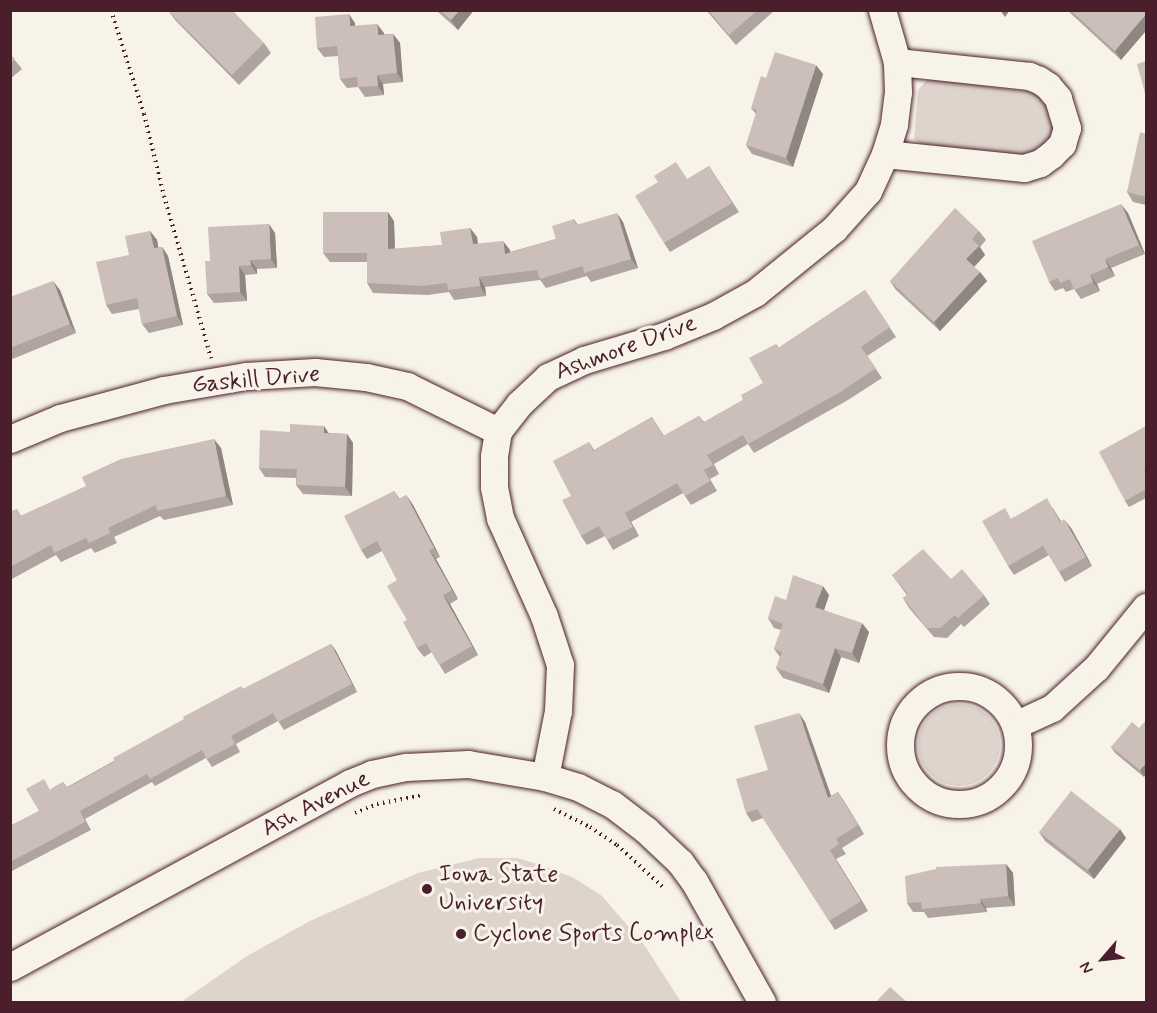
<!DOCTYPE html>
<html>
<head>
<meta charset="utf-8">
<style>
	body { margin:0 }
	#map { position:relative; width:1157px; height:1013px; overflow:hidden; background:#f7f3e8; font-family:Mynerve,sans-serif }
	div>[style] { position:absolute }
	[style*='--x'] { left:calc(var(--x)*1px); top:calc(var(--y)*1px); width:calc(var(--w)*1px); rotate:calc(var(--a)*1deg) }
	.green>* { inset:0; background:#ded4cc }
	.round { border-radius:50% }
	.path>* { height:4px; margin-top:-2px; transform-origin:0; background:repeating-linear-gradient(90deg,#4a1f2b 0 1.5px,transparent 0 6px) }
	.roads { filter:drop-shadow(0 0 2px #4a1f2b) drop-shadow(0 0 2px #4a1f2b) }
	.minor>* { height:27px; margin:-13.5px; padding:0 13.5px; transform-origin:13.5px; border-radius:13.5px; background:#f7f3e8 }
	.minor>.ring { margin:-13.5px; padding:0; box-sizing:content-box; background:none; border:27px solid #f7f3e8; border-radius:50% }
	.wall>* { inset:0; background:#afa49f }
	.shaded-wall>* { inset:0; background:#8f8682 }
	.building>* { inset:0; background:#ccbfb9 }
	.dots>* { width:16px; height:16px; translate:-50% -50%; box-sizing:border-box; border:3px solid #f7f3e8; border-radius:50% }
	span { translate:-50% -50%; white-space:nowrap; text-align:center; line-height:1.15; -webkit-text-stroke:6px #f7f3e8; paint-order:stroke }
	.street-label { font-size:24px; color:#4a1f2b }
	.poi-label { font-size:24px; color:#4a1f2b }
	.left { translate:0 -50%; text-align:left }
	.frame { position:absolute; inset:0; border:12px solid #4a1f2b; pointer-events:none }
	.north { position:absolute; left:1073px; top:929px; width:60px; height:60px; -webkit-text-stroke:4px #f7f3e8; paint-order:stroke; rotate:242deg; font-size:16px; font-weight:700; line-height:24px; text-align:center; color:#4a1f2b }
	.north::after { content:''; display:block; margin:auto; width:21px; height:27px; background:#4a1f2b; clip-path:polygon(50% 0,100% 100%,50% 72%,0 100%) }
</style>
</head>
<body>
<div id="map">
	<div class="green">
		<div style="clip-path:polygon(935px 79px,1037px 93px,1046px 101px,1055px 122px,1053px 132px,1047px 143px,1027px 157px,925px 147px,914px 139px,918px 90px,927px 80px)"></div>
		<div class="round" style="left:918px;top:704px;width:82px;height:82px"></div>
		<div style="clip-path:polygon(479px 858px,517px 858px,547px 867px,574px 878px,602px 896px,645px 946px,681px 1002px,181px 1002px,247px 956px,310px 921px,418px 873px)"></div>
	</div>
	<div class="path">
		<div style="--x:111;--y:10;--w:109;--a:72.4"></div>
		<div style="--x:144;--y:114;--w:84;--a:76.3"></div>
		<div style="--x:164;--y:196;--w:169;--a:73.8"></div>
		<div style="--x:554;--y:809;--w:40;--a:26.6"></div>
		<div style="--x:590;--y:827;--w:32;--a:34"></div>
		<div style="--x:617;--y:845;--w:64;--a:42.5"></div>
		<div style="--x:355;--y:813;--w:24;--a:-22"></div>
		<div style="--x:377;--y:804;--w:47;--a:-11.1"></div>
	</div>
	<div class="roads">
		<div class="minor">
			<div style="--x:885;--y:154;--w:140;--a:5.8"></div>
			<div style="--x:1024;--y:168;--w:17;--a:-17"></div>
			<div style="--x:1040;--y:163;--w:14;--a:-36"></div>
			<div style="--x:1051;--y:155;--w:16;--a:-45"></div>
			<div style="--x:1062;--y:144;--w:17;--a:-73"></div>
			<div style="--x:1067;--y:128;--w:31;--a:-107"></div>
			<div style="--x:1058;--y:98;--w:16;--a:-130"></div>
			<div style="--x:1048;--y:86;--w:11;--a:-146"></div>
			<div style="--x:1039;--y:80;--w:11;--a:-158"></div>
			<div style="--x:1029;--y:76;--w:133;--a:-173.9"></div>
			<div style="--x:10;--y:439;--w:54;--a:-22.8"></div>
			<div style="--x:60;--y:418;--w:108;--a:-15.1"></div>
			<div style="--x:164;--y:390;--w:83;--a:-9.7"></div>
			<div style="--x:246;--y:376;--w:69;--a:-3.3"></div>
			<div style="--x:315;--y:372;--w:51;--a:5.6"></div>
			<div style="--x:366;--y:377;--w:42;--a:12.4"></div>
			<div style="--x:407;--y:386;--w:102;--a:26.3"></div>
			<div class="ring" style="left:900px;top:686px;width:91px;height:91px"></div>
			<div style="--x:1015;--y:725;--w:41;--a:-24.7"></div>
			<div style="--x:1052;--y:708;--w:59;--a:-42.3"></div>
			<div style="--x:1096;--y:668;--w:79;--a:-50.7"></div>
			<div style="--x:545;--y:777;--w:67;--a:-78.9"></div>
			<div style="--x:558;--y:711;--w:46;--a:-87.5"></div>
			<div style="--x:560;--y:665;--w:52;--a:-108.1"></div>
			<div style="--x:544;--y:616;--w:107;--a:-114.2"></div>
			<div style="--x:500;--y:518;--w:32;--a:-101"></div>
			<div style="--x:494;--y:487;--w:31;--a:-90"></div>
			<div style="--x:494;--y:456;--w:25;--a:-81"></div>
			<div style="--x:498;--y:431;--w:34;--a:-52"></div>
			<div style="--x:519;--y:404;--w:40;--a:-43"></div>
			<div style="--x:548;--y:377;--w:40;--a:-25"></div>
			<div style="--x:584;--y:360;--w:84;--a:-16.7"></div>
			<div style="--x:664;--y:336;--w:53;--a:-22.2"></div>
			<div style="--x:713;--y:316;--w:48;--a:-28.7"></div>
			<div style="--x:755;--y:293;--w:102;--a:-39"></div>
			<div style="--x:834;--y:229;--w:51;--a:-48.2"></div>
			<div style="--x:868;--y:191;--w:41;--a:-65.3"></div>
			<div style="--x:885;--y:154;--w:31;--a:-73"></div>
			<div style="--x:894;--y:124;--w:32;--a:-83"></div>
			<div style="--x:898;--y:92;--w:30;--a:-92"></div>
			<div style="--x:897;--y:62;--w:54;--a:-106.1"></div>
			<div style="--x:10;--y:967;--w:387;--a:-28.4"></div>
			<div style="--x:350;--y:783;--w:24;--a:-22"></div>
			<div style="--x:372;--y:774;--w:35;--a:-12"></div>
			<div style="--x:406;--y:767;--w:62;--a:-2.8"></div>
			<div style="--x:468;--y:764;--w:78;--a:9.6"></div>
			<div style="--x:545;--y:777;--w:34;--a:17"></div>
			<div style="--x:578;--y:787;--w:38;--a:27"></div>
			<div style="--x:612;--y:804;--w:43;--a:37.4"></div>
			<div style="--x:646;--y:830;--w:47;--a:43.3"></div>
			<div style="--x:680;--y:862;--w:24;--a:54"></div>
			<div style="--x:694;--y:881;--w:139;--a:60.7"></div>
		</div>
	</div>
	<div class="wall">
		<div style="clip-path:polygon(436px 10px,474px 10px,458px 30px)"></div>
		<div style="clip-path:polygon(706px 10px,775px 10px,736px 45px)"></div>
		<div style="clip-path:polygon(1067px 10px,1146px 10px,1121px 60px)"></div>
		<div style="clip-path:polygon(169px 12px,264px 43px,271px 53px,239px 85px,176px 21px)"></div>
		<div style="clip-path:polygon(355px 23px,355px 26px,384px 33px,384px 34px,393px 34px,400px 43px,403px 82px,383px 84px,384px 95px,365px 97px,358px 87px,347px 88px,340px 79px,338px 56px,324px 57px,317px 48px)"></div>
		<div style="clip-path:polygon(10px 54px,22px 69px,10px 79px)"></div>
		<div style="clip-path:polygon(823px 74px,793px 167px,752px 154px,746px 145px,756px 114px,751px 108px)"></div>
		<div style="clip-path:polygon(1146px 134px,1146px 205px,1133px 202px,1127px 192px)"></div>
		<div style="clip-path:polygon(709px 166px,739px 212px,670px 252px,664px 243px,688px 179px)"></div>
		<div style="clip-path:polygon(1128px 213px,1145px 254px,1111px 268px,1115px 276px,1097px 284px,1100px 291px,1081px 299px,1074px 289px,1066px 292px,1063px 288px,1055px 291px,1049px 282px)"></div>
		<div style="clip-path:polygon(574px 219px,578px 225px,623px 222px,638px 268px,591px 282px,587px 276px,546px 288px,540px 280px,485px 287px,486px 296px,454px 300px,449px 292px,428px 295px,373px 293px,367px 283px,367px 262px,330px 262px,323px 253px,394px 221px,395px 249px,442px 245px,470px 228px,477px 237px,478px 244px,510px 250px,510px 252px,556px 239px)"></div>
		<div style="clip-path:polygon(150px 231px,157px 240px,158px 247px,162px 247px,168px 256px,183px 325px,149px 333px,142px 324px,139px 309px,112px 314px,106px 305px,129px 255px)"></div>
		<div style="clip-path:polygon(979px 231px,986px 240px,980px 247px,985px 255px,974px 267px,980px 272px,987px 281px,940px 331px,896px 290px,890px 281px)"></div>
		<div style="clip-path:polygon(275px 233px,277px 268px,257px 269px,257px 274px,245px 275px,247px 301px,214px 303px,207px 294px,210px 261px)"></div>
		<div style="clip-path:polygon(60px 290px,76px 333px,10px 360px,10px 297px)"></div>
		<div style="clip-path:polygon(865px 290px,896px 337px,867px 356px,882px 378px,848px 400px,754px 453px,748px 444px,714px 464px,719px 474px,710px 479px,717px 491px,691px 505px,683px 493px,631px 522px,639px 536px,613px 550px,605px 536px,587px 545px,581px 536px,571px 496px,589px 442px,594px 450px,652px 417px,664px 436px,699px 416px,704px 422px,743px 400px,763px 383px,776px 344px,779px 348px)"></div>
		<div style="clip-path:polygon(1146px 426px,1146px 498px,1129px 507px,1125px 501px)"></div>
		<div style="clip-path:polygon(329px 433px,347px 434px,353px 443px,352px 496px,303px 494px,296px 485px,296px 478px,265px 477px,259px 468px)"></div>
		<div style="clip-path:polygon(221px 448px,233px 505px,164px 520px,160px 516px,114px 537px,117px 543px,95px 553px,91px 548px,61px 562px,56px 555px,10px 580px,10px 512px,17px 509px,21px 516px)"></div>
		<div style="clip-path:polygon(394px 491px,400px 499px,406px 495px,413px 505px,440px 557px,436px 559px,458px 599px,450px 604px,478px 655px,445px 674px,432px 652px,424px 657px,417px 648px,407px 620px,397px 580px,382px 551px,367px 559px,361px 550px)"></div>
		<div style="clip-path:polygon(1053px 508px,1061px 521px,1071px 528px,1092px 566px,1065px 582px,1049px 555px,1014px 575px,1008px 566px,1012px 518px)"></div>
		<div style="clip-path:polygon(892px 575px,951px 579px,984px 595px,990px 604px,964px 627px,961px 624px,947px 638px,934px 637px,909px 608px,903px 598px,907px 595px)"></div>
		<div style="clip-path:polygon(829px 595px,824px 610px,869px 632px,859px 663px,841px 657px,829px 693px,783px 678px,776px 668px,780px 657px,774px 649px,781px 630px,774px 628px,768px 618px,786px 600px)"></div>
		<div style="clip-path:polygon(331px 644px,336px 651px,357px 692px,284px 730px,278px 721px,236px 744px,240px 752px,212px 767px,206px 758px,155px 786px,152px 782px,85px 819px,91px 830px,10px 872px,10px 826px,39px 811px,51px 789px,63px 782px,67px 787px,243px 689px)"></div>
		<div style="clip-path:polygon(805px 722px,831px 796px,838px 792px,864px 834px,842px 848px,846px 854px,836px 859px,868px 911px,835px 930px,763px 818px,752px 822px,746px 813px,768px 770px)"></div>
		<div style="clip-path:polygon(1139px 728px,1144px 777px,1115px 753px,1111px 747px)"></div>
		<div style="clip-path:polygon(1039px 832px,1126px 838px,1094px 879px,1045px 841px)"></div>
		<div style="clip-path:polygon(1006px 864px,1013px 873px,1015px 906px,986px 908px,987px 912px,928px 918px,924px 912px,913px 912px,907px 903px)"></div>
	</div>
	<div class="shaded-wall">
		<div style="clip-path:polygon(460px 10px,474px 10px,458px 30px,451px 20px)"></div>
		<div style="clip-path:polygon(1000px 10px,1010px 10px,1005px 17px)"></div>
		<div style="clip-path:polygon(349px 14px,355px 23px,356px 36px,350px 26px)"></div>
		<div style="clip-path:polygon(1146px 14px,1146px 31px,1121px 60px,1115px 51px)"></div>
		<div style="clip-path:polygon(377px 24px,384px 33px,385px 44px,378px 35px)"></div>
		<div style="clip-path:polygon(393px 34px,400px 43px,403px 82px,397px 73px)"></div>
		<div style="clip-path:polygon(816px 65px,823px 74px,793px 167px,786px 158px)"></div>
		<div style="clip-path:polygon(377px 75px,383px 84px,384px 95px,378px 86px)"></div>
		<div style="clip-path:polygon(1121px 204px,1128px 213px,1145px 254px,1139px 245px)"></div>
		<div style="clip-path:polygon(388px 212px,394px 221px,395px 258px,388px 249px)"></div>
		<div style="clip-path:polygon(617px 213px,623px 222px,638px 268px,631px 259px)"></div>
		<div style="clip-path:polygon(269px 224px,275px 233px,277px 268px,271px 259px)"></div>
		<div style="clip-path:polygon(470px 228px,477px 237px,479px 253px,473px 244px)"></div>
		<div style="clip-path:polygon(150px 231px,157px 240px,160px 257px,154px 248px)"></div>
		<div style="clip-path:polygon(503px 241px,510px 250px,511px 263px,505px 254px)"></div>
		<div style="clip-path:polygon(979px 246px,985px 255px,973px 268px,966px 259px)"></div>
		<div style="clip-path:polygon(162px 247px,168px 256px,183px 325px,177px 316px)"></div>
		<div style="clip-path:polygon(1105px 259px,1111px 268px,1115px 276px,1108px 267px)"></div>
		<div style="clip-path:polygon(250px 260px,257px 269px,257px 274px,251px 265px)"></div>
		<div style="clip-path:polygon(239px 266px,245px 275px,247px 301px,240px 292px)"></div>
		<div style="clip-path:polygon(980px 272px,987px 281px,940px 331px,934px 322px)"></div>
		<div style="clip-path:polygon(1090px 275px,1097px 284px,1100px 291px,1093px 282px)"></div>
		<div style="clip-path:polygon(479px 277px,485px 287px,486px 296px,480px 286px)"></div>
		<div style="clip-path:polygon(53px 281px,60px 290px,76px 333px,70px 324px)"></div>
		<div style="clip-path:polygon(324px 426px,330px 435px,324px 433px)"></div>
		<div style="clip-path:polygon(347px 434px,353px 443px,352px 496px,345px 487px)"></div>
		<div style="clip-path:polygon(214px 439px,221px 448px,233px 505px,226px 496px)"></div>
		<div style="clip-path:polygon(406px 495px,413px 505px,440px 557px,434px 548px)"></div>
		<div style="clip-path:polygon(625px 513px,631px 522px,639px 536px,633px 527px)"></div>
		<div style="clip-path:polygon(1064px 519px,1071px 528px,1092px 566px,1086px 557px)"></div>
		<div style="clip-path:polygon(429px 550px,436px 559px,458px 599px,452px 590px)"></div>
		<div style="clip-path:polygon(823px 586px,829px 595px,822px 616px,815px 607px)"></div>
		<div style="clip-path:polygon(443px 595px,450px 604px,478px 655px,472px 646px)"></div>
		<div style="clip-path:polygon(862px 623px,869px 632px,859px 663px,852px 653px)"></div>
		<div style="clip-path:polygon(331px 644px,336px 651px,357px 692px,352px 684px)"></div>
		<div style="clip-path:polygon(835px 648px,841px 657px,829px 693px,823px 684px)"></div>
		<div style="clip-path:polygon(799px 713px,805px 722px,835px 807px,828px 798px)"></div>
		<div style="clip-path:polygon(1146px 763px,1146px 774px,1144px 777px,1140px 770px)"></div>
		<div style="clip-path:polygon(838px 792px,844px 801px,864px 834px,858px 825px)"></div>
		<div style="clip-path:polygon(1120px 829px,1126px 838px,1094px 879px,1088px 870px)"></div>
		<div style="clip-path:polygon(830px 850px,836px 859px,868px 911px,861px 901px)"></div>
		<div style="clip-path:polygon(1006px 864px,1013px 873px,1015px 906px,1008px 896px)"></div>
		<div style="clip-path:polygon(980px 899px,986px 908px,987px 912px,981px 903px)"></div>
	</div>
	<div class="building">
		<div style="clip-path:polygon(171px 10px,232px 10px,264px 43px,232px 75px,169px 12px)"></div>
		<div style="clip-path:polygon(440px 10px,460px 10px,451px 20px)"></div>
		<div style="clip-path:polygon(708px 10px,758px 10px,729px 35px)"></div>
		<div style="clip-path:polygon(1070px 10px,1146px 10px,1146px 14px,1115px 51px)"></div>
		<div style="clip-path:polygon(349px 14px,350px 26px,377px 24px,378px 35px,393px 34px,397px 73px,377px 75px,378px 86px,358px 87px,357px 77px,340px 79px,337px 46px,317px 48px,315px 17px)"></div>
		<div style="clip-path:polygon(775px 52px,816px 65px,786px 158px,746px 145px,757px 110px,751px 108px,761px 76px,766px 78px)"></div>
		<div style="clip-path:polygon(10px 54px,15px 59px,10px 64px)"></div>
		<div style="clip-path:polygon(1146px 61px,1146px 97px,1137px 64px)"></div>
		<div style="clip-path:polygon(1140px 132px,1146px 134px,1146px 197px,1127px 192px)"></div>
		<div style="clip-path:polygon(676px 162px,687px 179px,709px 166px,732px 203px,664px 243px,635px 196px,658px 182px,654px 176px)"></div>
		<div style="clip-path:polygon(1121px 204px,1139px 245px,1105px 259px,1108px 267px,1090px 275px,1093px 282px,1074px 290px,1070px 279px,1060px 283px,1058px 278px,1049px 282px,1032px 241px)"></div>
		<div style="clip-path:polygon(955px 208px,979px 231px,972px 239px,979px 246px,966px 259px,980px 272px,934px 322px,890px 281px)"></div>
		<div style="clip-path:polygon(323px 212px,388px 212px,388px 249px,442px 245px,440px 232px,470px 228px,473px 244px,503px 241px,505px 254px,556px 239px,552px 226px,574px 219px,576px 225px,617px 213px,631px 259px,584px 273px,583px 266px,540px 279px,537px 270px,479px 277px,480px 286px,448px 290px,447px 283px,422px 286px,367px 283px,367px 253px,323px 253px)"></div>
		<div style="clip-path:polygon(269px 224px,271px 259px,250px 260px,251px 265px,239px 266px,240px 292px,207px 294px,205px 261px,210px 261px,208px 227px)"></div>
		<div style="clip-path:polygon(150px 231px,154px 248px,162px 247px,177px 316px,142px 324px,137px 298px,106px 305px,96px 262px,129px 255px,125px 236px)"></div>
		<div style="clip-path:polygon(53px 281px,70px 324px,10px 348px,10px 297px)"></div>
		<div style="clip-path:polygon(865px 290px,890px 327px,861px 347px,876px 368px,842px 391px,748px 444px,743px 435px,707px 455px,713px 465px,704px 470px,710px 481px,685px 496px,677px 483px,625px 513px,633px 527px,607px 540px,599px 526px,581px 536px,562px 500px,571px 496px,553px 461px,589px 442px,593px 451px,652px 417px,663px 436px,699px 416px,703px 423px,743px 400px,741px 395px,763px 383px,749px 358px,776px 344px,778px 348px)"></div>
		<div style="clip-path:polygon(290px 424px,324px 426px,324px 433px,347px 434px,345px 487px,296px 485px,297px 469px,259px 468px,260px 430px,290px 432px)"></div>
		<div style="clip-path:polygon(1146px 426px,1146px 467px,1144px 469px,1146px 474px,1146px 489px,1125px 501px,1099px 452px)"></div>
		<div style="clip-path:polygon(214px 439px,226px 496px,157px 511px,156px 505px,108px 528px,110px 533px,89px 543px,86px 538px,54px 553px,51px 545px,10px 567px,10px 512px,17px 509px,20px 516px,86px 486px,82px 477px,121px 459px)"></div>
		<div style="clip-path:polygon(394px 491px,399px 499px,406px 495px,434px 548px,429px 550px,452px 590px,443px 595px,472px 646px,439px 665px,426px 643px,417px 648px,403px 622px,407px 620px,387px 586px,397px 580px,377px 541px,361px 550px,344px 516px)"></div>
		<div style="clip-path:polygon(1047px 498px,1060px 522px,1064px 519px,1086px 557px,1059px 572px,1043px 546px,1008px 566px,982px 521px,1005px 508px,1011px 519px)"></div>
		<div style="clip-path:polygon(923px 549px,951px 579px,962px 569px,984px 595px,958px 618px,955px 615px,940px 628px,927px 628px,903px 598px,908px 594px,892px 575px)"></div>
		<div style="clip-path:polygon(793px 575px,823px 586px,815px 607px,862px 623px,852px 653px,835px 648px,823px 684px,776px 668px,782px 652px,774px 649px,783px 624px,768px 618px,775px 596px,786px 600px)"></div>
		<div style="clip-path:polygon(331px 644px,352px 684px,278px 722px,273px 713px,231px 736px,235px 744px,207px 759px,202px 750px,150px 779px,147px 774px,80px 811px,85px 822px,10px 862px,10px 826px,39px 811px,26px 789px,44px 779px,50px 790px,63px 782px,67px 788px,115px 761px,113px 758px,184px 719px,183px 717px,241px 686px,243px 689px)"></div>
		<div style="clip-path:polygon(799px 713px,828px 798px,838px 792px,858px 825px,836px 839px,839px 844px,830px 850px,861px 901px,829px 921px,757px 809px,746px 813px,736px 779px,768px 770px,754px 726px)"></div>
		<div style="clip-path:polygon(1146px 720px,1146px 763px,1140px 770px,1111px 747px,1132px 722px,1139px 728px)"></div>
		<div style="clip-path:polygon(1071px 791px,1120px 829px,1088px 870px,1039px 832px)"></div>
		<div style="clip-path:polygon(1006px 864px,1008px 896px,980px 899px,981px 903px,922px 909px,921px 902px,907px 903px,905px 876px,936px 869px,936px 867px)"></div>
		<div style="clip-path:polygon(890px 987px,907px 1002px,876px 1002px)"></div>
	</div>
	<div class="dots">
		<div style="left:427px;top:889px;background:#4a1f2b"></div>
		<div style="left:461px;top:934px;background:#4a1f2b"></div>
	</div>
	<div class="street-label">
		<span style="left:626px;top:348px;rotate:-20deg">Ashmore Drive</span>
		<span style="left:256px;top:380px;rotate:-5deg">Gaskill Drive</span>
		<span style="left:316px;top:804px;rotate:-27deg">Ash Avenue</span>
	</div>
	<div class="poi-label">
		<span class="left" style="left:439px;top:889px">Iowa State<br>University</span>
		<span class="left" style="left:473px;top:934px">Cyclone Sports Complex</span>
	</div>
	<div class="frame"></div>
	<div class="north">N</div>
</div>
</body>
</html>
